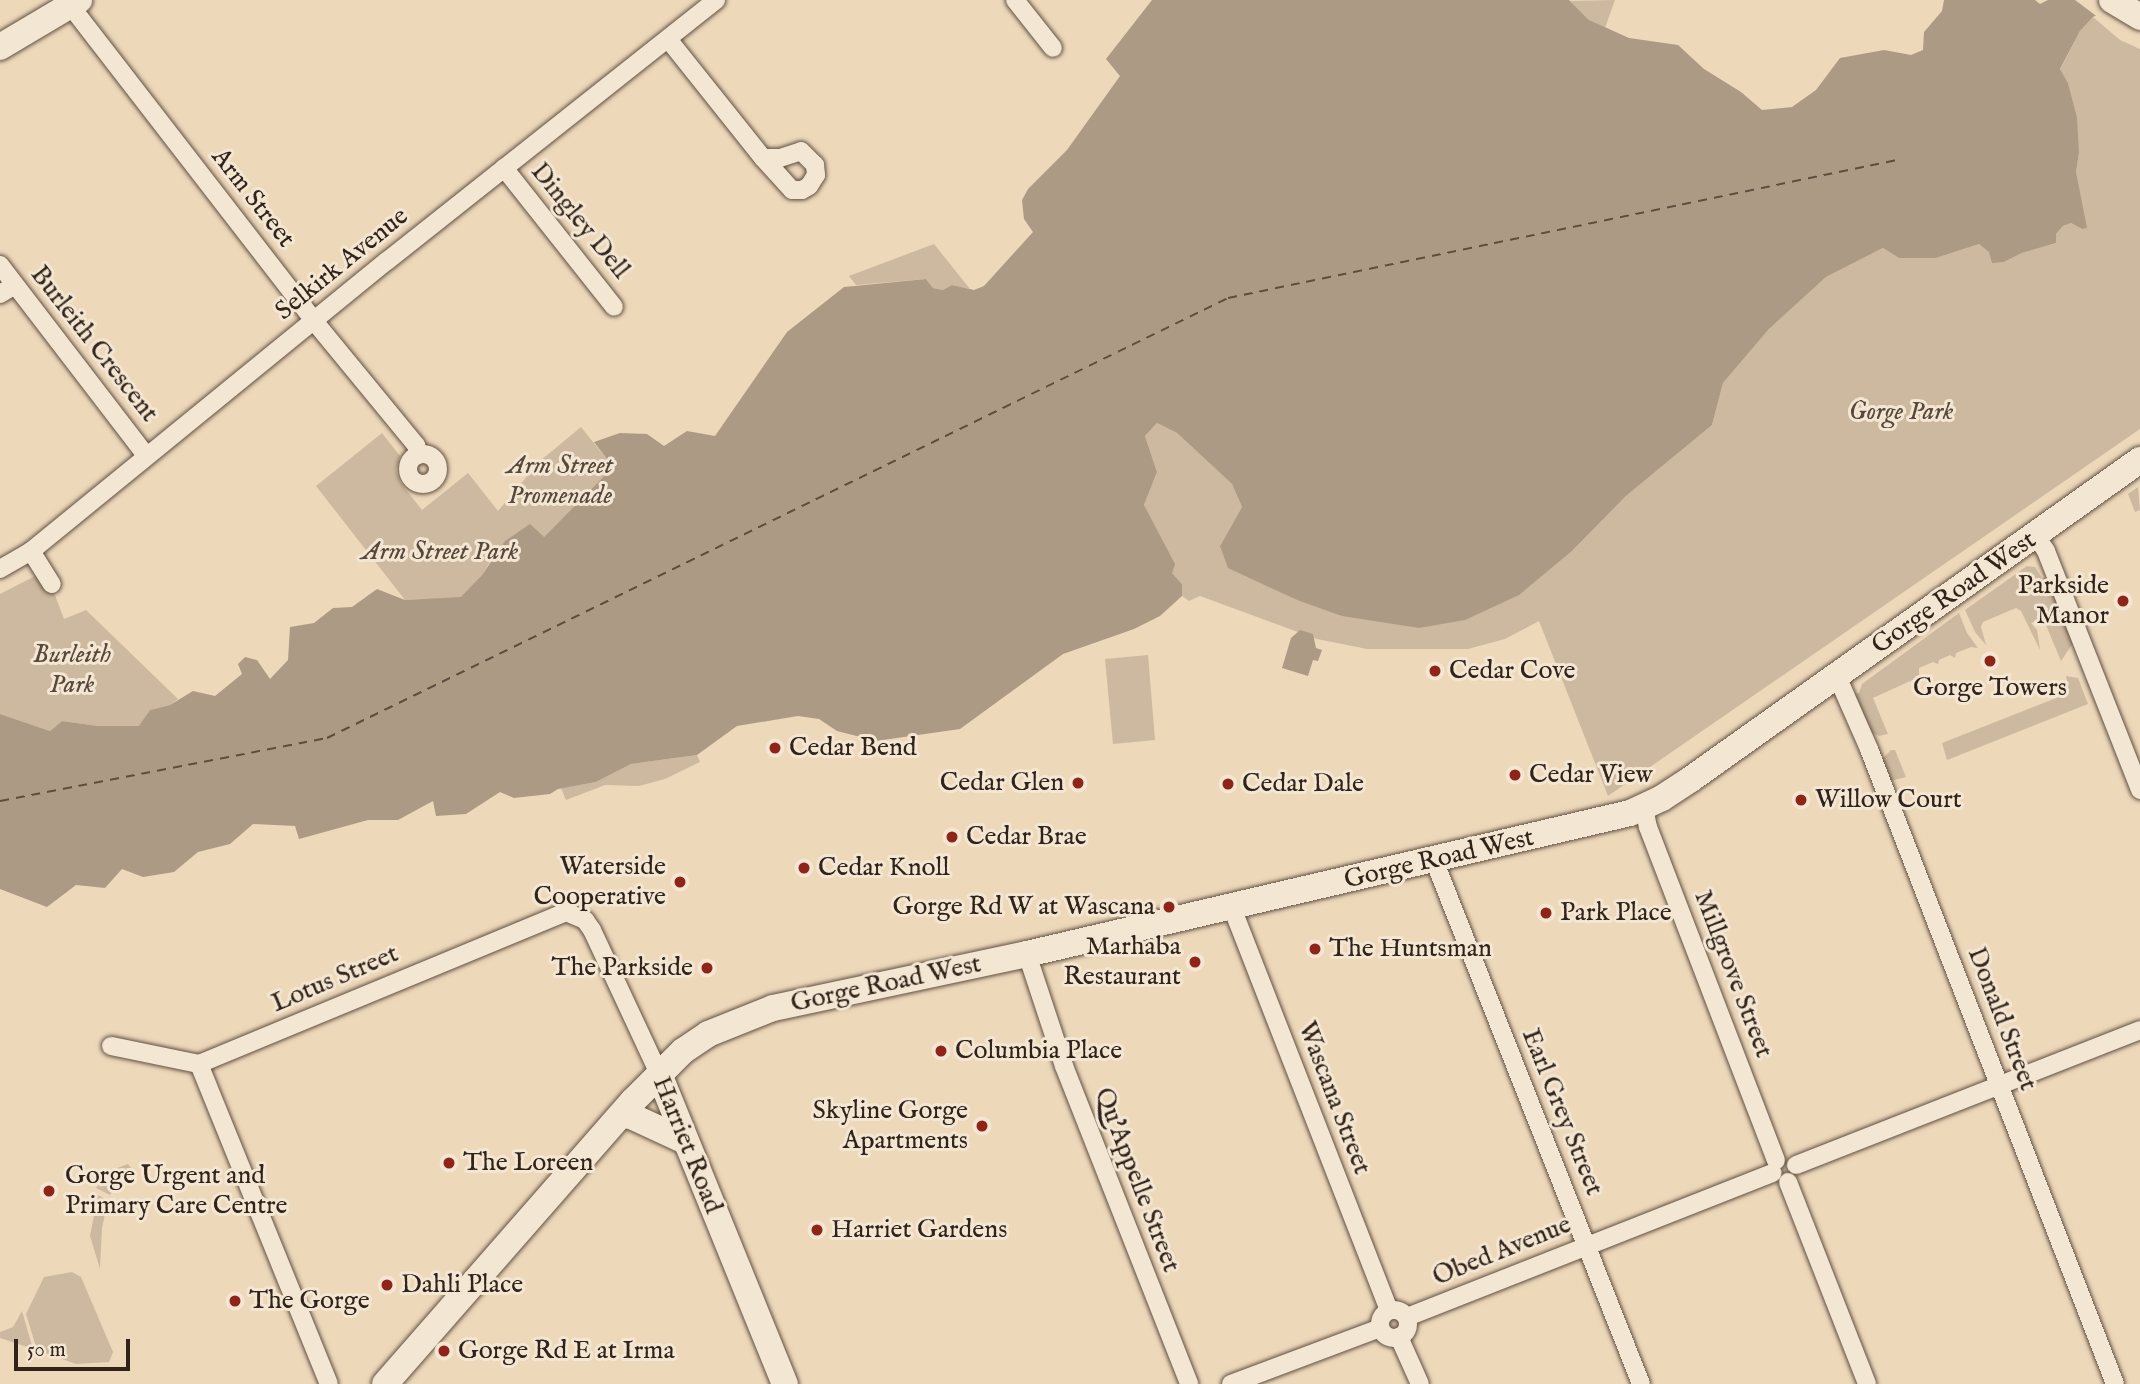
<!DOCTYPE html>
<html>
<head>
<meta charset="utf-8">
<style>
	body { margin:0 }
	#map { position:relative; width:2140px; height:1384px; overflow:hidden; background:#edd8ba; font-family:"IM FELL English",serif }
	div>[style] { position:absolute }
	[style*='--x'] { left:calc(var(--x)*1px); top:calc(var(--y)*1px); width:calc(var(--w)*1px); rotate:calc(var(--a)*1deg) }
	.green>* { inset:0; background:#cdb99f }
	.water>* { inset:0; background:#ad9a84 }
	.pier>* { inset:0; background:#edd8ba }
	.ferry>* { height:2px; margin-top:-1px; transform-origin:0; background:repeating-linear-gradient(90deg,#5c4d3f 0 9px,transparent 0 16px) }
	.roads { filter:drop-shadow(0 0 2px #605042) drop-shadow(0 0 2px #605042) }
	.minor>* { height:18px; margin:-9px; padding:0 9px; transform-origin:9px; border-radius:9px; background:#f3e6d2 }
	.minor>.ring { margin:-9px; padding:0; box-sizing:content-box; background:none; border:18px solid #f3e6d2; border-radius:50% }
	.secondary>* { height:26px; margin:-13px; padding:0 13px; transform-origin:13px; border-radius:13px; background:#f3e6d2 }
	.dots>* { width:19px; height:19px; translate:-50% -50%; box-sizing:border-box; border:4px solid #f3e6d2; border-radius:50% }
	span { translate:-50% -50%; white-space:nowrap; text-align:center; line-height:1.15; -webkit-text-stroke:6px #f3e6d2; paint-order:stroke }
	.street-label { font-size:26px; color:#31231a }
	.park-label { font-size:26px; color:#58483b; font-style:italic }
	.poi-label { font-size:26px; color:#31231a }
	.right { translate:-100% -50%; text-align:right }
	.left { translate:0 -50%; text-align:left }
	.scale { position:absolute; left:14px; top:1339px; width:116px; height:32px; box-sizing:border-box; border:4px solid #31231a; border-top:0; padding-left:9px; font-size:21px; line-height:24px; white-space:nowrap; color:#31231a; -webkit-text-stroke:5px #f3e6d2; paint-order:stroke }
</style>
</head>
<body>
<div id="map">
	<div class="green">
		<div style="clip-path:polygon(1615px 0,1605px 28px,1589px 20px,1570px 1px)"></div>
		<div style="clip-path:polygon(2093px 17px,2120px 40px,2140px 49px,2140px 429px,1608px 796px,1539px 621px,1505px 639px,1468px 649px,1367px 649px,1317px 639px,1200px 596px,1189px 601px,1182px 596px,1182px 584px,1172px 573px,1144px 505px,1157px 472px,1145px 436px,1157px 423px,1177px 433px,1232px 484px,1242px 507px,1220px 546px,1269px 586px,1297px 600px,1573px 550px,1626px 496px,1712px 425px,1723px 383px,1769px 329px,1826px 277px,1883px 248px,1899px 258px,1936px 258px,1979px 244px,2004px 262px,2022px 253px,2056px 243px,2056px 234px,2063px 226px,2071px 223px,2082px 229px,2076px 172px,2079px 153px,2068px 83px,2060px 70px,2080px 31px)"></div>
		<div style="clip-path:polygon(934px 244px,970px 289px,952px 285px,943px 290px,933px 288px,926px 279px,856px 285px,849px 276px)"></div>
		<div style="clip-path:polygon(581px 427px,613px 467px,544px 537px,499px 547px,482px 575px,461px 598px,405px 600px,316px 486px,382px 433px,400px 456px,396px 470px,400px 482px,422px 510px,468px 473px,498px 511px,540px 461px)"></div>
		<div style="clip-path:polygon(2138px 487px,2140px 510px,2135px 512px,2128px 494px)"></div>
		<div style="clip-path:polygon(2027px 566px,2035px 567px,2042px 578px,2046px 577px,2073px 643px,2061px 661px,2043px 618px,2031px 623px,2037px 630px,2040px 650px,2021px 611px,2016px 608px,1983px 622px,1981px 627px,1986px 645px,1975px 632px,1965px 610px)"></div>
		<div style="clip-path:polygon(37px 575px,50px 582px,64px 619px,86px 610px,178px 699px,170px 705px,150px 710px,140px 726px,98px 726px,62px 721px,50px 731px,0 714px,0 594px)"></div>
		<div style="clip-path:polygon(1959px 613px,1967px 633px,1978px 648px,1971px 647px,1956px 653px,1955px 658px,1950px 655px,1939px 660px,1938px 664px,1933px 662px,1919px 668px,1919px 677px,1873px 698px,1888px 734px,1879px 736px,1872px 733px,1856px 698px,1855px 694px,1859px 693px,1862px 684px)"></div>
		<div style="clip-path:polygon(1148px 655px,1155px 740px,1113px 744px,1105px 659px)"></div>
		<div style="clip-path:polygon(2066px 676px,2078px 678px,2088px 704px,1947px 760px,1942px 743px,2069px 693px)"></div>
		<div style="clip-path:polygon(1891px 750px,1895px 750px,1906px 777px,1890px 781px,1882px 759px)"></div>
		<div style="clip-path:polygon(697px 755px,700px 762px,665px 779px,639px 786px,605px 785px,566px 800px,561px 788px,596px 782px,631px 764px)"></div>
		<div style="clip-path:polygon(128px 1164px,135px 1173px,114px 1186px,110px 1195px,96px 1188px,109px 1171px)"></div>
		<div style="clip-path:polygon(98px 1195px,108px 1201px,102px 1228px,100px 1269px,90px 1236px)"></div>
		<div style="clip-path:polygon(72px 1272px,81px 1277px,113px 1352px,109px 1362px,76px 1364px,37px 1350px,26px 1314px,44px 1277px)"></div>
		<div style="clip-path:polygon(22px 1311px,33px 1349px,0 1338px,0 1332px,13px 1327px)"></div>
	</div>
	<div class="water">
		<div style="clip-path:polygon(1152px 0,1569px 0,1589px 20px,1629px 38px,1678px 45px,1704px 69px,1741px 92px,1762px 110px,1792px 107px,1816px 90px,1840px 58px,1884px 50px,1911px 55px,1923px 50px,1924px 32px,1942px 11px,1944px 0,2035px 0,2040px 4px,2048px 0,2126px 0,2093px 17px,2080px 31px,2060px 69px,2068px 83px,2077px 118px,2079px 153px,2076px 172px,2087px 228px,2082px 229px,2071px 223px,2063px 226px,2056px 234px,2056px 243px,2022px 253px,2004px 262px,1992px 263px,1989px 252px,1979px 244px,1936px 258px,1899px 258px,1883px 248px,1826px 277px,1769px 329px,1723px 383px,1712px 425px,1626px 496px,1573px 550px,1519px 595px,1465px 620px,1419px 628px,1342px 616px,1297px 600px,1228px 568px,1220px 546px,1242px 507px,1232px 484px,1177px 433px,1157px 423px,1145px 436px,1157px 472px,1144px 505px,1175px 564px,1172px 573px,1182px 584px,1182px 596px,1160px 616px,1134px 629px,1063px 654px,960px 729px,876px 741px,837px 731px,819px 719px,798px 716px,737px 726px,697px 755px,631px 764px,596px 782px,558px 789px,550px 794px,514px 798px,500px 792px,466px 814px,436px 816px,433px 801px,398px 820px,368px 820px,299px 839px,295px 826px,253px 824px,230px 844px,198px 852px,174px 872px,143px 877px,122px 869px,105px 888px,76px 885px,47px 907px,0 889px,0 714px,50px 731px,62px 721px,98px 726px,139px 726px,150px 710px,170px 705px,193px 691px,215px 696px,242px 674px,238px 664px,245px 657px,257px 660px,270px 679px,288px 660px,290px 627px,314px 623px,333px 608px,352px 607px,377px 589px,405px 600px,461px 597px,482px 575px,505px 541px,530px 524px,544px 537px,613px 467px,594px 442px,620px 433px,647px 434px,664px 446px,687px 431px,715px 436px,787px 332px,844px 287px,926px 279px,933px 288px,943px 290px,952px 285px,974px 290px,984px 286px,1033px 232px,1024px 219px,1022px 200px,1028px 189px,1067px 150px,1120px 76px,1106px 59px)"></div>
		<div style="clip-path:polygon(1300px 630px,1313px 634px,1316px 648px,1322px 650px,1318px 661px,1313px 660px,1308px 676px,1282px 668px,1291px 638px)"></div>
	</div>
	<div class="pier">
		<div style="clip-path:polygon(2075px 0,2129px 0,2099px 18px)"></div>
	</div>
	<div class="ferry">
		<div style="--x:0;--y:801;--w:333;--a:-10.9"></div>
		<div style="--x:327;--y:738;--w:1003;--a:-26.03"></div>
		<div style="--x:1228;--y:298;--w:688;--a:-11.65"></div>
	</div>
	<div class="roads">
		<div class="minor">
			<div style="--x:1015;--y:0;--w:61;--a:51.6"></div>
			<div style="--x:70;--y:5;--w:399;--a:52.3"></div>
			<div style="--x:314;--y:321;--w:161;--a:50.6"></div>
			<div style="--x:416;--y:445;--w:10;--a:73"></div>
			<div style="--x:668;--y:39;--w:152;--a:51.4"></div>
			<div style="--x:801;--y:151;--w:20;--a:45"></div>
			<div style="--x:815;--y:165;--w:10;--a:84"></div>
			<div style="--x:816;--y:175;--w:13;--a:122"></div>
			<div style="--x:809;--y:186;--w:8;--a:150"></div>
			<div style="--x:802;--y:190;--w:10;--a:180"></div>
			<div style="--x:792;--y:190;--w:43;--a:-132.2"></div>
			<div style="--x:763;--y:158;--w:17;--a:0"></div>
			<div style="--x:780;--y:158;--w:22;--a:-18"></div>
			<div style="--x:504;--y:168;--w:177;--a:51.6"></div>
			<div style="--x:0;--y:265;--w:240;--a:52.5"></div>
			<div style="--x:0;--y:294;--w:17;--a:-31"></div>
			<div class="ring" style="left:408px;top:454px;width:12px;height:12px"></div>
			<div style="--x:2035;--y:535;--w:19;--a:55"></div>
			<div style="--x:2046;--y:551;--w:257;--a:68.5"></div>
			<div style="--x:31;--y:551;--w:39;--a:58"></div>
			<div style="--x:0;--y:569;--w:36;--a:-30"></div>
			<div style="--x:31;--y:551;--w:459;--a:-39.2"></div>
			<div style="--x:387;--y:261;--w:420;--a:-38.4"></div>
			<div style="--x:1837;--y:676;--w:80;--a:66.3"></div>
			<div style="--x:1869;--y:749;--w:681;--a:68.82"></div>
			<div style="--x:1644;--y:807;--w:20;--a:79"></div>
			<div style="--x:1648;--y:827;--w:357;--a:69"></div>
			<div style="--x:1434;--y:860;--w:563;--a:68.44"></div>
			<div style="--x:1231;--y:905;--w:435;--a:68.7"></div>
			<div style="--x:1027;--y:954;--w:118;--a:71.7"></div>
			<div style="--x:1064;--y:1066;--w:342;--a:68.5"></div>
			<div style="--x:111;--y:1046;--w:90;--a:11.6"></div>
			<div style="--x:199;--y:1064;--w:397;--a:-22.5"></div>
			<div style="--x:566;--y:912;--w:21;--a:23"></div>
			<div style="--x:585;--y:920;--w:12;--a:55"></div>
			<div style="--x:592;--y:930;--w:159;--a:65"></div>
			<div style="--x:199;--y:1064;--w:345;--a:67.9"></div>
			<div style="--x:1796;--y:1165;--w:370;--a:-21.4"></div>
			<div style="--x:1788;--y:1182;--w:217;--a:68.6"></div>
			<div class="ring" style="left:1380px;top:1310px;width:10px;height:10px"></div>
			<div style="--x:1407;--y:1317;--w:393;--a:-21.5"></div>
			<div style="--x:1399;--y:1337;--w:51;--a:65.9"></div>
			<div style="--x:1231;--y:1384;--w:159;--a:-20.6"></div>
		</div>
		<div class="secondary">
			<div style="--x:2112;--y:0;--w:33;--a:31"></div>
			<div style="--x:0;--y:47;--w:92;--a:-30.7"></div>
			<div style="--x:659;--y:1074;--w:335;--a:67.9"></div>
			<div style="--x:622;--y:1115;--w:9;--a:6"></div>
			<div style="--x:631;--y:1116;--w:60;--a:24.8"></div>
			<div style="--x:385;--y:1384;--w:376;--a:-48.8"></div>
			<div style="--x:633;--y:1101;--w:71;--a:-45"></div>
			<div style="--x:683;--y:1051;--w:30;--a:-34"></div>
			<div style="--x:708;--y:1034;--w:70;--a:-21.8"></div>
			<div style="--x:773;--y:1008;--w:260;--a:-12"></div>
			<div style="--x:1027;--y:954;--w:619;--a:-13.16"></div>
			<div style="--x:1630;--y:813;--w:35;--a:-25"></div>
			<div style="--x:1662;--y:798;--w:35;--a:-33"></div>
			<div style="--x:1691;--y:779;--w:551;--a:-35.39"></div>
		</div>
	</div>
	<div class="dots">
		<div style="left:2123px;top:601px;background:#8f2418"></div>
		<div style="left:1990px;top:661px;background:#8f2418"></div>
		<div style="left:1435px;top:671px;background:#8f2418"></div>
		<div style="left:775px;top:748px;background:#8f2418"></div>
		<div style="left:1515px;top:775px;background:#8f2418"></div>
		<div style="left:1078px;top:783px;background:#8f2418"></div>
		<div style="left:1228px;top:784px;background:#8f2418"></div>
		<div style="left:1801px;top:800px;background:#8f2418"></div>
		<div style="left:952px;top:837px;background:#8f2418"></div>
		<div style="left:804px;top:868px;background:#8f2418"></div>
		<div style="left:680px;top:882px;background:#8f2418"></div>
		<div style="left:1169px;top:907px;background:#8f2418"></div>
		<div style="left:1546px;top:913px;background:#8f2418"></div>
		<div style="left:1315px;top:949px;background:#8f2418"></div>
		<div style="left:1195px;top:962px;background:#8f2418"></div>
		<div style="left:707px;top:968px;background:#8f2418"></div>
		<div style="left:941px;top:1051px;background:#8f2418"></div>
		<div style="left:982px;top:1126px;background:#8f2418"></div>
		<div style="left:449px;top:1163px;background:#8f2418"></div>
		<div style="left:49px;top:1191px;background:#8f2418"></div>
		<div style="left:817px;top:1230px;background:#8f2418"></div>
		<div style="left:387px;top:1285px;background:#8f2418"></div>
		<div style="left:235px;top:1301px;background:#8f2418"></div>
		<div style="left:444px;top:1351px;background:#8f2418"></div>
	</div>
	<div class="street-label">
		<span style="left:253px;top:198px;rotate:52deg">Arm Street</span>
		<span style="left:580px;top:221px;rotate:51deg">Dingley Dell</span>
		<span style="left:342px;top:264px;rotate:-39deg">Selkirk Avenue</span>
		<span style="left:94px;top:344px;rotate:52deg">Burleith Crescent</span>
		<span style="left:1954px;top:593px;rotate:-35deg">Gorge Road West</span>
		<span style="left:1439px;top:859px;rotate:-13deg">Gorge Road West</span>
		<span style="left:1733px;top:974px;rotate:69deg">Millgrove Street</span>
		<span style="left:335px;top:979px;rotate:-23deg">Lotus Street</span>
		<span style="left:886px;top:984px;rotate:-12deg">Gorge Road West</span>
		<span style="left:2002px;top:1019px;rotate:69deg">Donald Street</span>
		<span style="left:1334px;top:1098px;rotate:69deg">Wascana Street</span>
		<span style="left:1562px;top:1112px;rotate:68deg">Earl Grey Street</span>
		<span style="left:687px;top:1145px;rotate:68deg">Harriet Road</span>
		<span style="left:1137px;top:1180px;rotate:69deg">Qu'Appelle Street</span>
		<span style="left:1502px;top:1251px;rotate:-22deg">Obed Avenue</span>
	</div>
	<div class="park-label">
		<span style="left:1901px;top:412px">Gorge Park</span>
		<span style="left:560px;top:481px">Arm Street<br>Promenade</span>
		<span style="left:440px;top:552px">Arm Street Park</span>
		<span style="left:72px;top:670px">Burleith<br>Park</span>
	</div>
	<div class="poi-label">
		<span class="right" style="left:2109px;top:601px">Parkside<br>Manor</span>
		<span class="left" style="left:1449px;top:671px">Cedar Cove</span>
		<span style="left:1990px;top:688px">Gorge Towers</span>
		<span class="left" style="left:789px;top:748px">Cedar Bend</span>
		<span class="left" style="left:1529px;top:775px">Cedar View</span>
		<span class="right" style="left:1064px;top:783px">Cedar Glen</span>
		<span class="left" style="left:1242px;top:784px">Cedar Dale</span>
		<span class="left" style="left:1815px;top:800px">Willow Court</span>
		<span class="left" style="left:966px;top:837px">Cedar Brae</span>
		<span class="right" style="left:666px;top:882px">Waterside<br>Cooperative</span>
		<span class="left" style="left:818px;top:868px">Cedar Knoll</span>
		<span class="right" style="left:1155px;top:907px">Gorge Rd W at Wascana</span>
		<span class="left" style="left:1560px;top:913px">Park Place</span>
		<span class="right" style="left:1181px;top:962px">Marhaba<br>Restaurant</span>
		<span class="left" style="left:1329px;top:949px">The Huntsman</span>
		<span class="right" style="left:693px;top:968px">The Parkside</span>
		<span class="left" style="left:955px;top:1051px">Columbia Place</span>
		<span class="right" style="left:968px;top:1126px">Skyline Gorge<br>Apartments</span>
		<span class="left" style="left:463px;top:1163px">The Loreen</span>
		<span class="left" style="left:65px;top:1191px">Gorge Urgent and<br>Primary Care Centre</span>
		<span class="left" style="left:831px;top:1230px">Harriet Gardens</span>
		<span class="left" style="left:401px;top:1285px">Dahli Place</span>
		<span class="left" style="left:249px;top:1301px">The Gorge</span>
		<span class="left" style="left:458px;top:1351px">Gorge Rd E at Irma</span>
	</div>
	<div class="scale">50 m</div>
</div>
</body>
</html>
